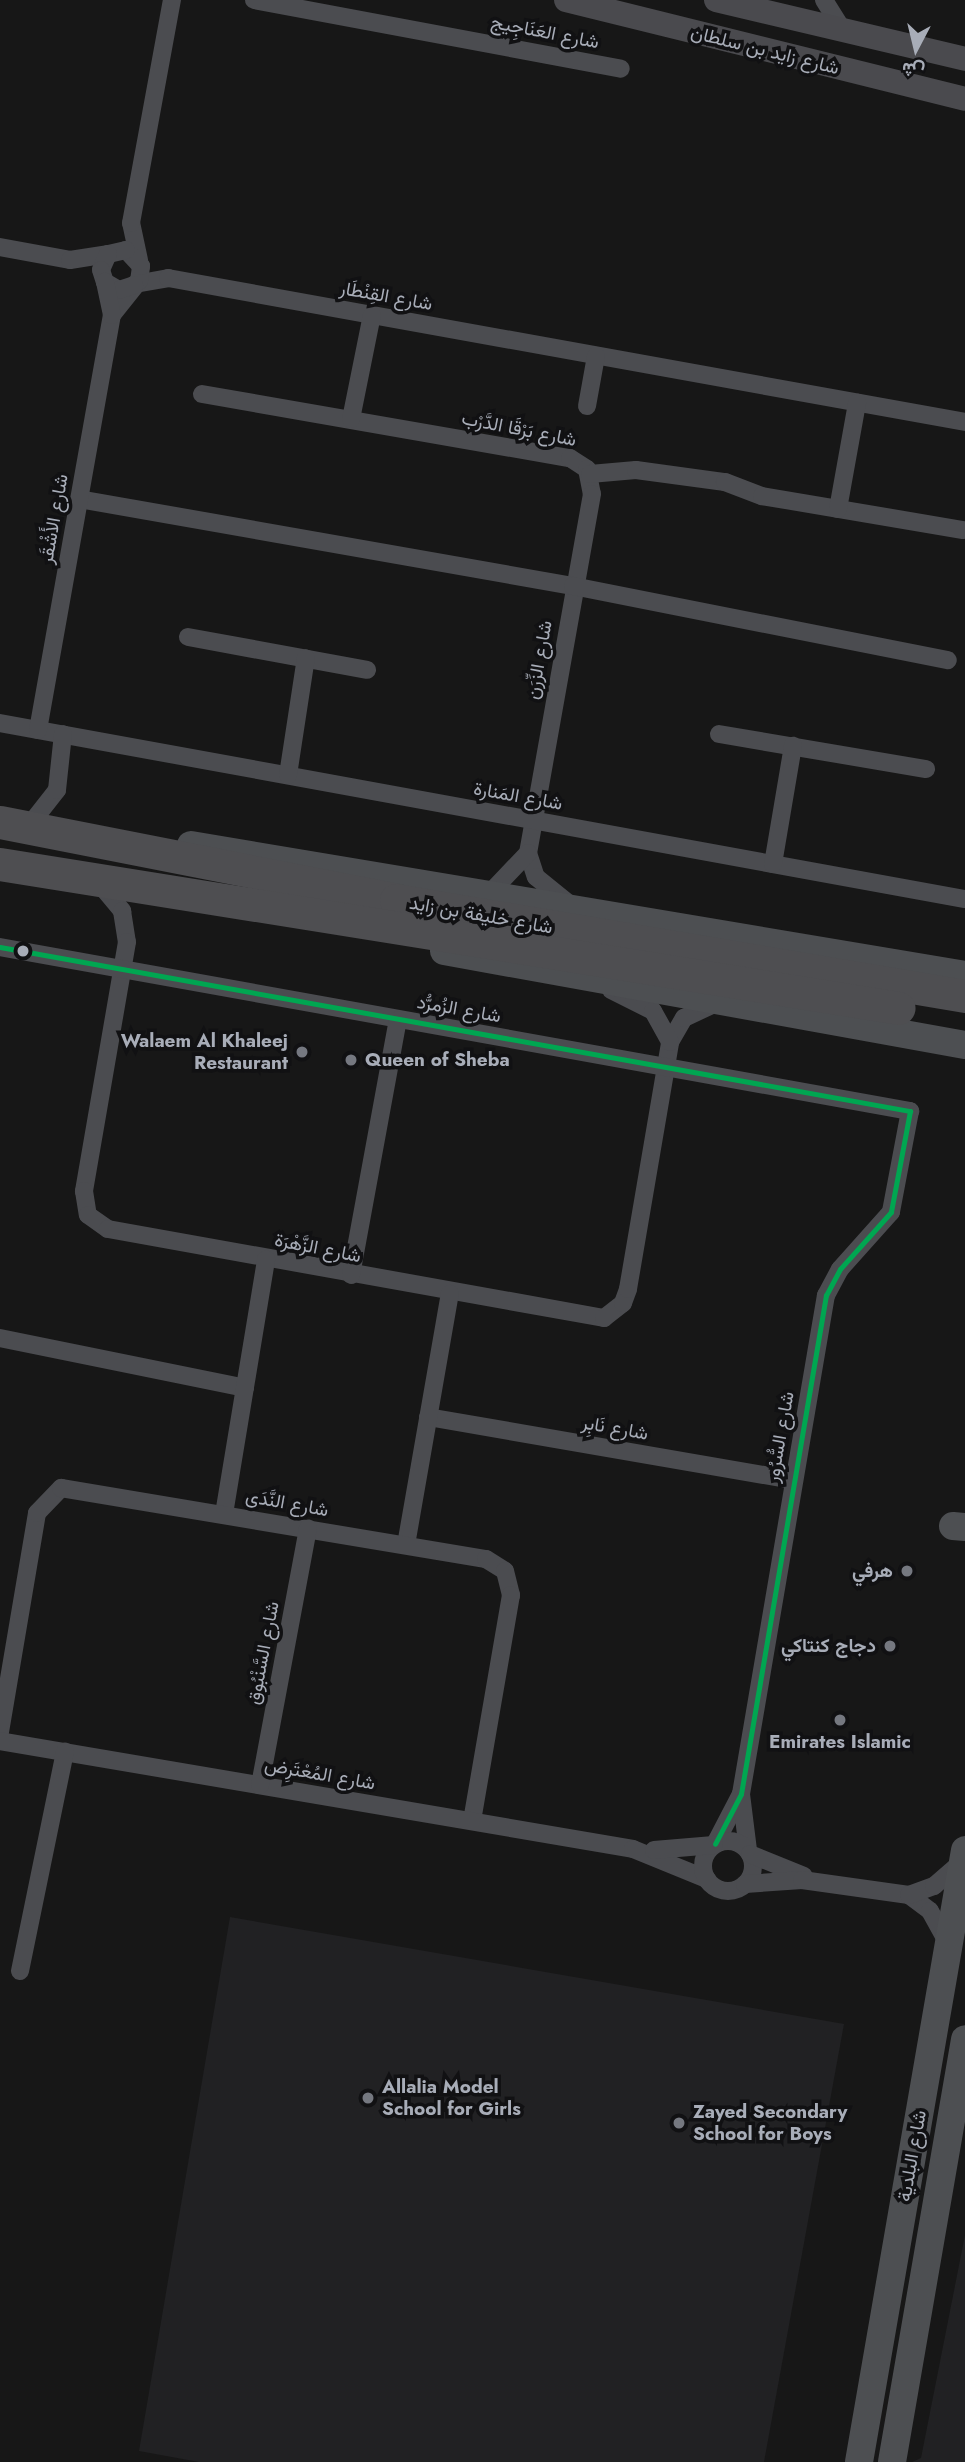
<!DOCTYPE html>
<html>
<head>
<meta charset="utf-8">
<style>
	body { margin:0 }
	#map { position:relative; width:965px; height:2462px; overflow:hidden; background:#171717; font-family:Jost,Vazirmatn,sans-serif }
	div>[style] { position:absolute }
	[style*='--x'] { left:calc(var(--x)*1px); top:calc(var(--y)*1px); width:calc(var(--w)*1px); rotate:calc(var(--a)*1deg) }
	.built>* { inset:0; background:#212123 }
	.street>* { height:18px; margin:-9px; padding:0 9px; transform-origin:9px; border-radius:9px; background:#4b4c50 }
	.street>.ring { margin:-9px; padding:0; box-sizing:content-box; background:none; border:18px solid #4b4c50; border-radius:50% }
	.secondary>* { height:24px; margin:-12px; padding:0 12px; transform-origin:12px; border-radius:12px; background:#4a4a4e }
	.primary>* { height:28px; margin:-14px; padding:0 14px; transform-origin:14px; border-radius:14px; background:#4d4f52 }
	.highway>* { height:33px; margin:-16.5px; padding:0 16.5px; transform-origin:16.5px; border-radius:16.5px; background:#4e4e51 }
	.bus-1>* { height:5px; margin:-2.5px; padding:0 2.5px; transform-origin:2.5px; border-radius:2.5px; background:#00a651 }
	.dots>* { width:19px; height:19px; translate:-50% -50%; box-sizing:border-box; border:4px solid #111113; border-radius:50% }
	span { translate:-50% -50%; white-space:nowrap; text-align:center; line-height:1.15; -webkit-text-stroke:7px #111113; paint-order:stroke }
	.street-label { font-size:19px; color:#a8adb8 }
	.poi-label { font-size:19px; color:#a8adb8; font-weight:700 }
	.right { translate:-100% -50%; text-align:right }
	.left { translate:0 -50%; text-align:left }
	.north { position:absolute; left:881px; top:14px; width:70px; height:70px; -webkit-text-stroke:5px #111113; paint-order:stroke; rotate:187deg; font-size:19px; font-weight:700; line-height:28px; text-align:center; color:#a8adb8 }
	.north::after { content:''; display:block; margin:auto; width:24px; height:32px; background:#a8adb8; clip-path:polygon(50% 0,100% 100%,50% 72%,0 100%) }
</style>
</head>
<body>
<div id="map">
	<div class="built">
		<div style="clip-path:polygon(230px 1917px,844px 2024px,764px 2462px,199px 2462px,139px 2451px)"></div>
		<div style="clip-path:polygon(965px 2235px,965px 2462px,912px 2462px,921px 2458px)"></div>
	</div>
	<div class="street">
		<div style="--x:254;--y:0;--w:373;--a:10.6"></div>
		<div style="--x:824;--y:0;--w:36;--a:58"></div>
		<div style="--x:0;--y:247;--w:71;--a:10.5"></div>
		<div style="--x:70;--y:260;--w:38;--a:-9"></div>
		<div style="--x:139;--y:260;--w:38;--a:-102"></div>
		<div style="--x:131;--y:223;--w:227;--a:-79.6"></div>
		<div style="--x:135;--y:284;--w:34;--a:-10"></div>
		<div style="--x:168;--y:278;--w:810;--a:10.24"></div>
		<div style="--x:112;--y:315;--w:43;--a:-51.5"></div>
		<div style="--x:139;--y:281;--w:15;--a:-82"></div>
		<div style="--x:141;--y:266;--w:22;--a:-133"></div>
		<div style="--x:126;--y:250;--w:18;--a:167"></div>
		<div style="--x:108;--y:254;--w:17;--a:114"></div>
		<div style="--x:101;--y:270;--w:13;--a:72"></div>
		<div style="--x:105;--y:282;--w:16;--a:30"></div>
		<div style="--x:119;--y:290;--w:16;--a:-18"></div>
		<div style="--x:202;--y:394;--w:374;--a:9.9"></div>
		<div style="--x:570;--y:458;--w:20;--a:33"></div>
		<div style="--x:587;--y:469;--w:25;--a:79"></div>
		<div style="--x:592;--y:494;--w:365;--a:100.1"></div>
		<div style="--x:528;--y:853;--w:25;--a:72"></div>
		<div style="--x:536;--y:877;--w:46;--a:38.9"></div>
		<div style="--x:587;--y:406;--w:51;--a:-79.8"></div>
		<div style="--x:351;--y:419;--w:106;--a:-78.6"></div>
		<div style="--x:590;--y:474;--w:46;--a:-5"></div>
		<div style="--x:636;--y:470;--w:90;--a:7.7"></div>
		<div style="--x:725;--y:482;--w:40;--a:21"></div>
		<div style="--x:762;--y:496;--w:204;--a:9.6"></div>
		<div style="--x:79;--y:499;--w:502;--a:9.99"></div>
		<div style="--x:573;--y:586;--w:382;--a:11.2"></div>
		<div style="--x:838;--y:509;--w:108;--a:-79.8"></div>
		<div style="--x:188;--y:637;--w:182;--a:10.4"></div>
		<div style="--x:0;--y:723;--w:981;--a:10.34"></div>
		<div style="--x:38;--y:730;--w:422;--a:-79.9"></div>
		<div style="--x:112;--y:315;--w:34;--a:-102"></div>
		<div style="--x:719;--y:734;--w:210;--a:9.6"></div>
		<div style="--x:288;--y:775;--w:118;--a:-81.3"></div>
		<div style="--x:28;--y:827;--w:47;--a:-51.9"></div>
		<div style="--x:57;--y:790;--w:56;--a:-83.9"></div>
		<div style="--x:773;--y:864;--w:120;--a:-80.4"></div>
		<div style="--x:98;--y:882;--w:38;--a:50"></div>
		<div style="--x:122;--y:911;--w:31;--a:81"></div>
		<div style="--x:127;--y:942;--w:253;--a:99.8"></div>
		<div style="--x:84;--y:1191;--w:24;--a:81"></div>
		<div style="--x:88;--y:1215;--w:24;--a:35"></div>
		<div style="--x:108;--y:1229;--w:504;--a:10.17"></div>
		<div style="--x:604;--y:1318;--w:24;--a:-38"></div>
		<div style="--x:623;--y:1303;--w:15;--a:-70"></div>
		<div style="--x:628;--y:1289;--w:251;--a:-80.3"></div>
		<div style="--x:670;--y:1042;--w:28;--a:-60"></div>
		<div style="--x:684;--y:1018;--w:33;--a:-25"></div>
		<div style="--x:490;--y:893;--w:55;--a:-46.5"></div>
		<div style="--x:0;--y:947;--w:925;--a:10.22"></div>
		<div style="--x:910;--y:1111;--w:103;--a:100.7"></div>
		<div style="--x:891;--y:1212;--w:76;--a:131.8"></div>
		<div style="--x:840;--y:1269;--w:30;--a:118"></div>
		<div style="--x:826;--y:1295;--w:506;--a:99.67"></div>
		<div style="--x:741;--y:1794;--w:56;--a:117.5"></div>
		<div style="--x:611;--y:990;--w:47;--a:26.6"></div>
		<div style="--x:653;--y:1011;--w:35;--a:61"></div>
		<div style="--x:351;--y:1275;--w:259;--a:-79.6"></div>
		<div style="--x:0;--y:1338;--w:250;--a:11.5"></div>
		<div style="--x:428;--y:1417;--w:371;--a:9.8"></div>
		<div style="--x:224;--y:1514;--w:258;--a:-80.6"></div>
		<div style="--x:406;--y:1545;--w:255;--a:-80.1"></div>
		<div style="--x:0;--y:1732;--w:222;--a:-80.4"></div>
		<div style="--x:37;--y:1513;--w:35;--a:-46"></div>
		<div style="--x:61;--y:1488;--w:431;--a:9.5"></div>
		<div style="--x:486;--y:1559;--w:22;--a:32"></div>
		<div style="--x:505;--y:1571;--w:25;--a:76"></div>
		<div style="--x:511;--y:1595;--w:229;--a:99.8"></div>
		<div style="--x:0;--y:1741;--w:642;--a:9.68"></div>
		<div style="--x:633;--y:1849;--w:80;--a:22.1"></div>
		<div style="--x:260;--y:1785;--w:261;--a:-79.4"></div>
		<div style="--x:741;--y:1794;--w:56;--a:82.9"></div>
		<div class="ring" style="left:703px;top:1841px;width:32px;height:32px"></div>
		<div style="--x:654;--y:1850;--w:60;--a:-4.8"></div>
		<div style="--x:750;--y:1854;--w:58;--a:22.2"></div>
		<div style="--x:745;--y:1884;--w:57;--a:-4"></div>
		<div style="--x:802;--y:1880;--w:108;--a:8"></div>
		<div style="--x:909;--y:1895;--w:26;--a:37"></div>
		<div style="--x:930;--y:1911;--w:35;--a:61"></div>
		<div style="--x:909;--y:1895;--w:27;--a:-20"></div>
		<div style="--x:934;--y:1886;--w:37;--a:-41"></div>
		<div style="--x:20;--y:1971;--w:224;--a:-78.4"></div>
	</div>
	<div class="secondary">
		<div style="--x:566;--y:0;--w:411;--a:13.9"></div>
		<div style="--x:716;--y:0;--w:256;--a:13.3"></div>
	</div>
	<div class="primary">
		<div style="--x:191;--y:845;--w:785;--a:9.53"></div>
		<div style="--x:444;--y:951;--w:529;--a:10.23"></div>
		<div style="--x:953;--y:1526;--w:12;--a:5"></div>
		<div style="--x:859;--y:2462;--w:621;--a:-80.17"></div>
		<div style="--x:892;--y:2462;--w:429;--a:-80.2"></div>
	</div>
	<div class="highway">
		<div style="--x:0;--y:822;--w:404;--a:11.1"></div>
		<div style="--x:396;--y:900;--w:577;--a:9.58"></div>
		<div style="--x:0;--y:864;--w:910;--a:9.1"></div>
	</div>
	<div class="bus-1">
		<div style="--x:0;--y:947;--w:925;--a:10.22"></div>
		<div style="--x:910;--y:1111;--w:103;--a:100.7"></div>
		<div style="--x:891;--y:1212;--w:76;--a:131.8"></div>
		<div style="--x:840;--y:1269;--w:30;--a:118"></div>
		<div style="--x:826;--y:1295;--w:506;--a:99.67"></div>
		<div style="--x:741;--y:1794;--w:56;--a:117.5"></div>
	</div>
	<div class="dots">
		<div style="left:23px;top:951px;background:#a8adb8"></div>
		<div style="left:302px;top:1052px;background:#757880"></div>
		<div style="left:351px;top:1060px;background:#757880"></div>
		<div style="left:907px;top:1571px;background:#757880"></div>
		<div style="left:890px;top:1646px;background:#757880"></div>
		<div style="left:840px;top:1720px;background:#757880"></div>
		<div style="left:368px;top:2098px;background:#757880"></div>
		<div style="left:679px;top:2123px;background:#757880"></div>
	</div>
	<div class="street-label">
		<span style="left:545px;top:32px;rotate:11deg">شارع العَنَاجِيج</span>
		<span style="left:765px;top:50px;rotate:14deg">شارع زايد بن سلطان</span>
		<span style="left:386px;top:296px;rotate:10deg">شارع القِنْطَار</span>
		<span style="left:519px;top:429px;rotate:11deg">شارع بَرْقَا الدَّرْب</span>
		<span style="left:54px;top:519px;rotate:-80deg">شارع الأَشْقَر</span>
		<span style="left:539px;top:660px;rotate:-80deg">شارع الزِّرَن</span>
		<span style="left:518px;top:796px;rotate:10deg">شارع المَنارة</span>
		<span style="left:481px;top:915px;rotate:10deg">شارع خليفة بن زايد</span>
		<span style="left:459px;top:1009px;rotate:10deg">شارع الزُمرُّد</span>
		<span style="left:318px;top:1248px;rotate:11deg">شارع الزَّهْرَة</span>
		<span style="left:615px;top:1428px;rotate:10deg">شارع نَابِر</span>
		<span style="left:780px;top:1437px;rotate:-80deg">شارع السُّرُور</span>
		<span style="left:287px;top:1503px;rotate:10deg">شارع النَّدَى</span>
		<span style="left:263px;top:1653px;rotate:-79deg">شارع السَّنْبُوق</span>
		<span style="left:320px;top:1774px;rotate:10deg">شارع المُعْتَرِض</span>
		<span style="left:912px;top:2156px;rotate:-80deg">شارع البلدية</span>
	</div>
	<div class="poi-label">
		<span class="right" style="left:288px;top:1052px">Walaem Al Khaleej<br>Restaurant</span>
		<span class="left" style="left:365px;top:1060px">Queen of Sheba</span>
		<span class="right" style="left:893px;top:1571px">هرفي</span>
		<span class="right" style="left:876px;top:1646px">دجاج كنتاكي</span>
		<span style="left:840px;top:1742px">Emirates Islamic</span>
		<span class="left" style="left:382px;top:2098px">Allalia Model<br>School for Girls</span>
		<span class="left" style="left:693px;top:2123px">Zayed Secondary<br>School for Boys</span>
	</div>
	<div class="north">ش</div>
</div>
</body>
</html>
